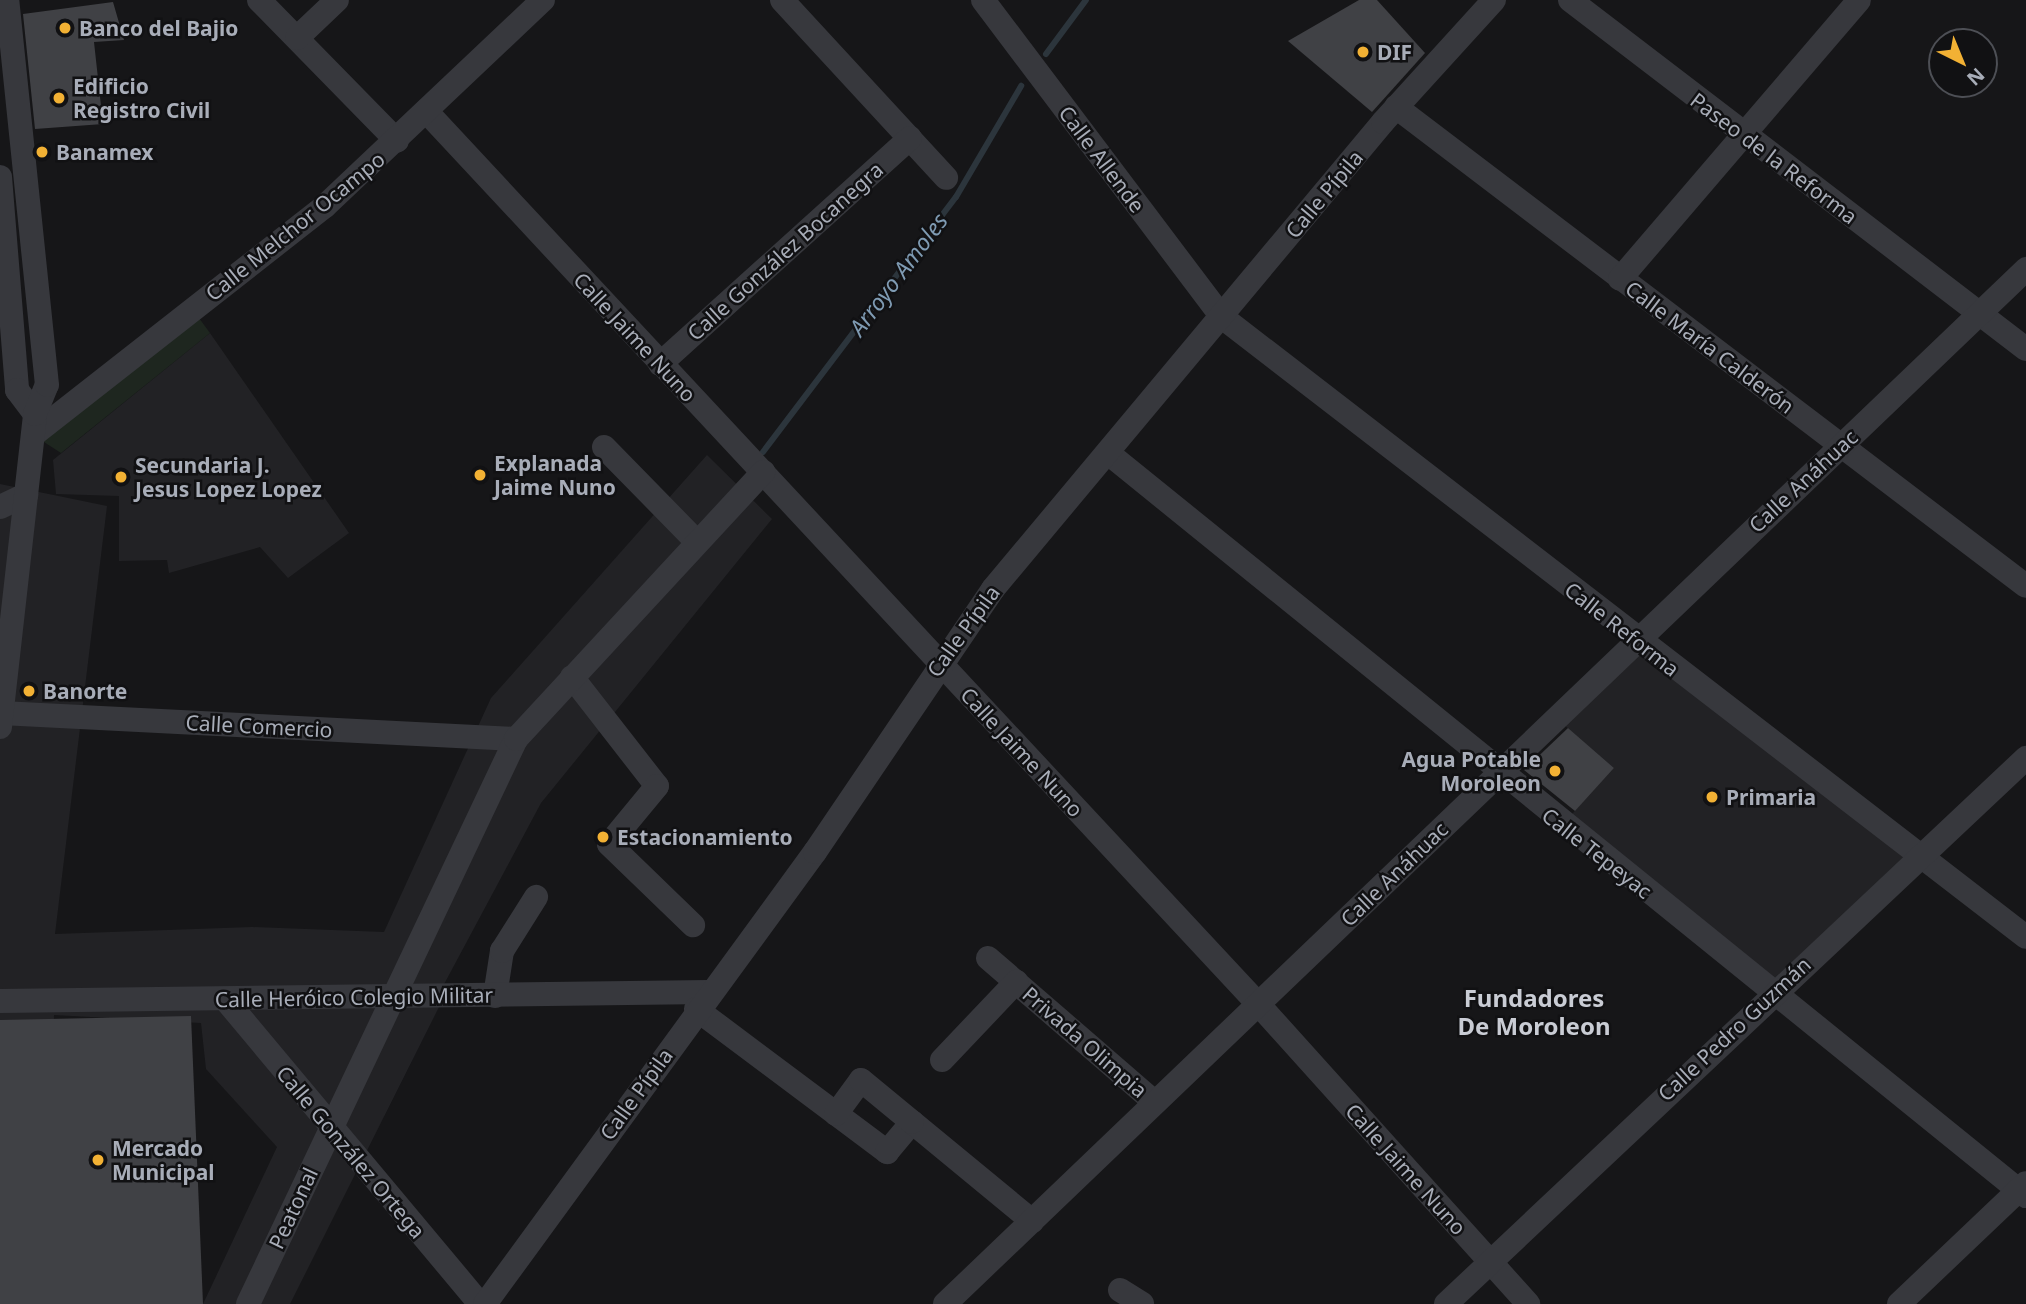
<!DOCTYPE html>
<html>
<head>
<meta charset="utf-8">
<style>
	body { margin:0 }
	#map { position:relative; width:2026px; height:1304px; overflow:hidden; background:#161618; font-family:"Noto Sans",sans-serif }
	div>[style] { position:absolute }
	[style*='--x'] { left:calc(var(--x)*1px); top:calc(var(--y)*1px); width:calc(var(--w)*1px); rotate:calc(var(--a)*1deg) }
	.built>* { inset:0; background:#222225 }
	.green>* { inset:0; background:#1e261f }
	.stream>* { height:6px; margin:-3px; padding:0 3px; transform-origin:3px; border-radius:3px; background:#2c353c }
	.building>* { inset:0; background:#404145 }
	.minor>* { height:24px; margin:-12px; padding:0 12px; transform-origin:12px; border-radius:12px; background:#37383d }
	.dots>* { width:19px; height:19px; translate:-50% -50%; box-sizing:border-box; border:4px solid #111113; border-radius:50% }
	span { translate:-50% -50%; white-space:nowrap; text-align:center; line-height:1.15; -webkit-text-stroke:5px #111113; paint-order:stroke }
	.poi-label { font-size:21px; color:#a8adb8; font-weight:700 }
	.left { translate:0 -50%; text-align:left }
	.right { translate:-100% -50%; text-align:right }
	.street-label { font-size:21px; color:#a8adb8 }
	.water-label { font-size:23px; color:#7f9bb3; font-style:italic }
	.quarter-label { font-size:24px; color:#c9ccd4; font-weight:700 }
	.north { position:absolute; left:1928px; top:28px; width:70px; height:70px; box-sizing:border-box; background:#111113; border:2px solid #4d4f55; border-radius:50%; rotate:137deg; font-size:19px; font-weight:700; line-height:28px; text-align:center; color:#a8adb8 }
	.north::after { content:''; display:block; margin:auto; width:24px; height:32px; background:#f2b134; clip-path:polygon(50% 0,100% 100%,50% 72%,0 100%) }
</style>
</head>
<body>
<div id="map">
	<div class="built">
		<div style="clip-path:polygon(210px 333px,349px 533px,288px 578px,260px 547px,169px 573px,167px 560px,119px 561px,119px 496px,56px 494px,53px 460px)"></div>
		<div style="clip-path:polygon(707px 455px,772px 519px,541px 803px,442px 988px,439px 1007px,290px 1304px,203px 1304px,277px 1147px,206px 1069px,201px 1023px,54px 1015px,49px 1304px,0 1304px,0 484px,107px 506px,55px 934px,252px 927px,384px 932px,491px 698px)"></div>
		<div style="clip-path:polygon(1635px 639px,1917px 859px,1773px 993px,1562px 825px,1614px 768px,1555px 717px)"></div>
	</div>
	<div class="green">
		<div style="clip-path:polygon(193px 310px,210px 333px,61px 453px,33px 435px)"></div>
	</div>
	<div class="stream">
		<div style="--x:1046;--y:54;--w:67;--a:-53.5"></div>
		<div style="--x:763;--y:452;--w:320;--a:-52.9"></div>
		<div style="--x:956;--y:197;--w:129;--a:-59.6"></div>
	</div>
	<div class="building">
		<div style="clip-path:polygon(1359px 0,1377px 0,1425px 53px,1372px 112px,1288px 41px)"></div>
		<div style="clip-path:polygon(113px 2px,124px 40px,94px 42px,103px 124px,35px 129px,23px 14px)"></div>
		<div style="clip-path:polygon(1568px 728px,1614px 768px,1575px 811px,1524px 770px)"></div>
		<div style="clip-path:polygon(191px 1016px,203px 1304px,0 1304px,0 1020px)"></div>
	</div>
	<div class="minor">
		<div style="--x:259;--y:0;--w:197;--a:45.6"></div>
		<div style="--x:782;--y:0;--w:242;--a:47.3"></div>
		<div style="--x:983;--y:0;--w:397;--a:53"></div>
		<div style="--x:1222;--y:317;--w:1015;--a:37.64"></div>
		<div style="--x:1570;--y:0;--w:574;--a:37.43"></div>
		<div style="--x:297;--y:38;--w:55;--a:-43.5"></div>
		<div style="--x:1396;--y:107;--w:791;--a:37.25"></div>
		<div style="--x:426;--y:111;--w:1223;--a:47.02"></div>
		<div style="--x:1260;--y:1006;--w:401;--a:48"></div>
		<div style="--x:0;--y:177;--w:214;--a:85.4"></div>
		<div style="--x:17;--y:390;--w:30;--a:53"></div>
		<div style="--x:1620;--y:279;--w:367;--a:-49.4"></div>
		<div style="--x:660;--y:364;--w:337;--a:-42.1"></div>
		<div style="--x:33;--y:435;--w:371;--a:-38.1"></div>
		<div style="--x:325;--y:206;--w:300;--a:-43.4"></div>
		<div style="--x:604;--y:447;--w:133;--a:45.6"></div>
		<div style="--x:1108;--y:453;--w:1181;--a:38.99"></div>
		<div style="--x:0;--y:507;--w:29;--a:-25"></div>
		<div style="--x:572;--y:677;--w:138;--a:52.1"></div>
		<div style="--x:657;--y:786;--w:75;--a:129.6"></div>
		<div style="--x:609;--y:844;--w:117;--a:44"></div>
		<div style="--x:1;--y:713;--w:516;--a:2.89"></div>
		<div style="--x:0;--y:727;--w:315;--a:-83.6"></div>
		<div style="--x:35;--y:414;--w:31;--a:-68"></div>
		<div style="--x:47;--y:385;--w:387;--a:-95.9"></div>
		<div style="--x:988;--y:958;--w:220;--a:40.9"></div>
		<div style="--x:495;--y:996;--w:46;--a:-81.2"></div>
		<div style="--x:502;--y:951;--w:64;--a:-57.8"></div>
		<div style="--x:225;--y:999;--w:398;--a:50.1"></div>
		<div style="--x:0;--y:1001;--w:709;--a:-0.73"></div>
		<div style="--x:696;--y:1009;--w:239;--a:36.8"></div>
		<div style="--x:887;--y:1152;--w:39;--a:-50"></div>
		<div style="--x:912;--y:1122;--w:156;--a:39.5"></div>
		<div style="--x:942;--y:1060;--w:108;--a:-46.5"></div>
		<div style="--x:836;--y:1114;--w:42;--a:-53.7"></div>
		<div style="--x:861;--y:1080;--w:66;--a:39.5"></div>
		<div style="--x:1120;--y:1290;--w:26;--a:32"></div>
		<div style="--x:248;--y:1304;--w:625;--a:-64.62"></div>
		<div style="--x:516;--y:739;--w:364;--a:-47.2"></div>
		<div style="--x:485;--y:1304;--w:560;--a:-53.87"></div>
		<div style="--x:815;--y:852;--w:318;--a:-55.9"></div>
		<div style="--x:993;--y:589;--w:608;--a:-50.13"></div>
		<div style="--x:1383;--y:122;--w:165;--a:-47.7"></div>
		<div style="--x:945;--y:1304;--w:1497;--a:-43.75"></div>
		<div style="--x:1446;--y:1304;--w:797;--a:-43.27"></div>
		<div style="--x:1899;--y:1304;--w:175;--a:-43.6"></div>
	</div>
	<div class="dots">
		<div style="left:65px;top:28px;background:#f2b134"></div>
		<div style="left:1363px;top:52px;background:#f2b134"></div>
		<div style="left:59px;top:98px;background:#f2b134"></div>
		<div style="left:42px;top:152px;background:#f2b134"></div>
		<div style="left:480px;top:475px;background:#f2b134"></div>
		<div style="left:121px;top:477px;background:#f2b134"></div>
		<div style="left:29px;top:691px;background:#f2b134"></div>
		<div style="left:1555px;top:771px;background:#f2b134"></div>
		<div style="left:1712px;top:797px;background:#f2b134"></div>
		<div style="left:603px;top:837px;background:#f2b134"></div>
		<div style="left:98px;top:1160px;background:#f2b134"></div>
	</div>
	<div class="poi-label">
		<span class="left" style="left:79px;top:28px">Banco del Bajio</span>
		<span class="left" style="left:1377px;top:52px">DIF</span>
		<span class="left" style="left:73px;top:98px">Edificio<br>Registro Civil</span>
		<span class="left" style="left:56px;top:152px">Banamex</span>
		<span class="left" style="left:494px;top:475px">Explanada<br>Jaime Nuno</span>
		<span class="left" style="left:135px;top:477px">Secundaria J.<br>Jesus Lopez Lopez</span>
		<span class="left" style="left:43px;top:691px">Banorte</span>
		<span class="right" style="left:1541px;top:771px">Agua Potable<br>Moroleon</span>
		<span class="left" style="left:1726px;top:797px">Primaria</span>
		<span class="left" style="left:617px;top:837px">Estacionamiento</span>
		<span class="left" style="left:112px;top:1160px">Mercado<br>Municipal</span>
	</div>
	<div class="street-label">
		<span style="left:1774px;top:158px;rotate:37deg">Paseo de la Reforma</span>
		<span style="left:1102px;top:159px;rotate:53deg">Calle Allende</span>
		<span style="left:1324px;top:194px;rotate:-50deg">Calle Pípila</span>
		<span style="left:295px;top:226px;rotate:-39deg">Calle Melchor Ocampo</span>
		<span style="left:785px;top:251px;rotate:-42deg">Calle González Bocanegra</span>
		<span style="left:635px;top:337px;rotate:47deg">Calle Jaime Nuno</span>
		<span style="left:1710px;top:347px;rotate:37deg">Calle María Calderón</span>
		<span style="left:1803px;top:481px;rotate:-43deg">Calle Anáhuac</span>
		<span style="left:1622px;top:629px;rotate:38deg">Calle Reforma</span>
		<span style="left:963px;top:631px;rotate:-54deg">Calle Pípila</span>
		<span style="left:259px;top:726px;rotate:3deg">Calle Comercio</span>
		<span style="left:1022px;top:752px;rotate:47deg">Calle Jaime Nuno</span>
		<span style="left:1597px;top:853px;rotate:38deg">Calle Tepeyac</span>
		<span style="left:1394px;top:874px;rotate:-44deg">Calle Anáhuac</span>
		<span style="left:354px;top:997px;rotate:-1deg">Calle Heróico Colegio Militar</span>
		<span style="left:1734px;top:1029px;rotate:-43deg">Calle Pedro Guzmán</span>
		<span style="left:1085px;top:1042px;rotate:41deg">Privada Olimpia</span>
		<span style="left:636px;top:1094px;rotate:-54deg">Calle Pípila</span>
		<span style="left:351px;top:1152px;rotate:50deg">Calle González Ortega</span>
		<span style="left:1406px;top:1169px;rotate:48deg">Calle Jaime Nuno</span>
		<span style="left:293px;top:1208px;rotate:-65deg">Peatonal</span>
	</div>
	<div class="water-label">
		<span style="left:898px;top:274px;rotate:-53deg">Arroyo Amoles</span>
	</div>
	<div class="quarter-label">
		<span style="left:1534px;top:1012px">Fundadores<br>De Moroleon</span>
	</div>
	<div class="north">N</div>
</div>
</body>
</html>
